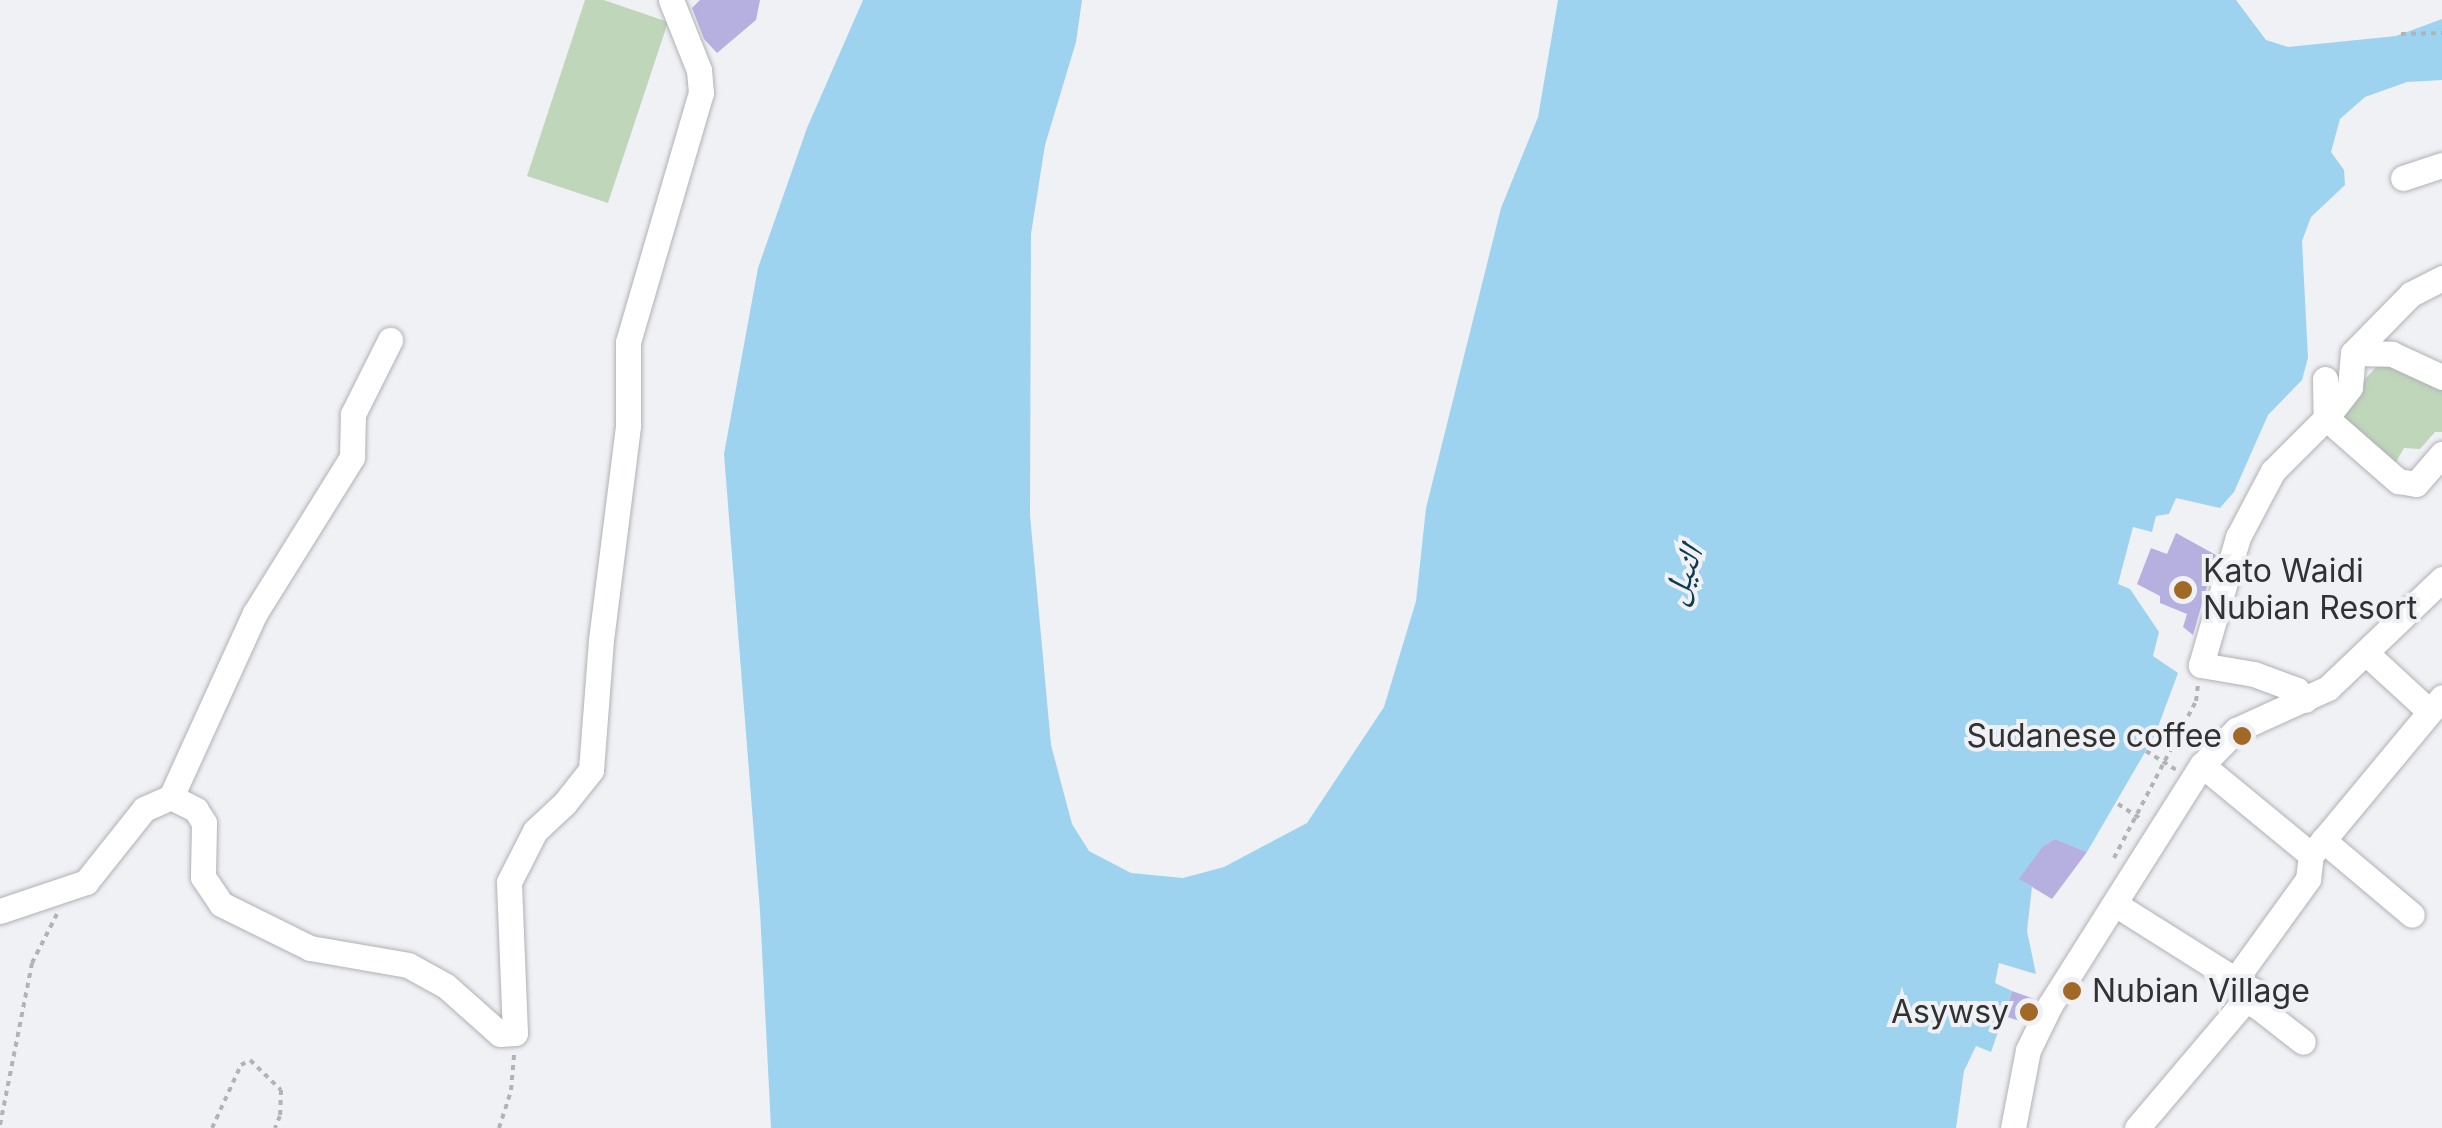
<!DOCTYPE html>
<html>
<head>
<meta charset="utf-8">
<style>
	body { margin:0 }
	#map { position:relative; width:2442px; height:1128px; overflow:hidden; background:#f0f1f5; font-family:Inter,"Noto Naskh Arabic",sans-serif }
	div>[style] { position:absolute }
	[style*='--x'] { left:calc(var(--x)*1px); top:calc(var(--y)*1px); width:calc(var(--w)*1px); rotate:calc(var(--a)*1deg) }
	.green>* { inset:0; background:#bfd6bb }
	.water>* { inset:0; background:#9ed3ef }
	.building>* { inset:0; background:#b5b0df }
	.path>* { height:4px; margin-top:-2px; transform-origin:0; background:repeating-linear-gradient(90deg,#b2b3b6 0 5px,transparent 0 10px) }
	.roads { filter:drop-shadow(0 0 2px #b0b1b5) drop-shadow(0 0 2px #b0b1b5) }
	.minor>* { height:25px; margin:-12.5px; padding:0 12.5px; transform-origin:12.5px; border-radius:12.5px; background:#fff }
	.dots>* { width:28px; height:28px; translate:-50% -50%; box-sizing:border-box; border:5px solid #f0f1f5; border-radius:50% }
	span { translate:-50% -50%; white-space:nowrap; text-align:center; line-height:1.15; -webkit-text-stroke:8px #f0f1f5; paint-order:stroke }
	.poi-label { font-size:32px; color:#313233 }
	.left { translate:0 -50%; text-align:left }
	.right { translate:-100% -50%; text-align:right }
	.water-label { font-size:35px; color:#0e3b4f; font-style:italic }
</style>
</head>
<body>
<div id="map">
	<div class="green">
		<div style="clip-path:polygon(585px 0,604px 0,668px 22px,608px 203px,527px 176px)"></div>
		<div style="clip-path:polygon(2400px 363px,2442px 385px,2442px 432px,2435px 432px,2420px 449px,2404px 448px,2392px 469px,2349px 429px,2338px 408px,2379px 364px)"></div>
	</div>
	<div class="water">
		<div style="clip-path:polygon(863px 0,1082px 0,1076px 42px,1045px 145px,1031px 234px,1030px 515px,1051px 745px,1072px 824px,1089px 851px,1131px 873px,1183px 878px,1224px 867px,1307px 823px,1384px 707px,1416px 601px,1426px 508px,1501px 208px,1538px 117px,1558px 0,2236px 0,2266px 40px,2288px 47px,2396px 36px,2442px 19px,2442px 80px,2407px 82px,2365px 97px,2340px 119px,2331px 152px,2344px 170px,2345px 185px,2311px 217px,2302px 241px,2308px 358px,2302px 380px,2268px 415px,2234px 492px,2220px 508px,2176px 498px,2169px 514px,2156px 516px,2152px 532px,2133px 527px,2118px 584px,2130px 589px,2159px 632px,2153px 656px,2178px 673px,2155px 735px,2087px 852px,2055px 839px,2042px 847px,2020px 879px,2032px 887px,2027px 931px,2036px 974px,1999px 963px,1995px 983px,2012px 991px,1991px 1052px,1976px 1046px,1964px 1071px,1956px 1128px,771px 1128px,760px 911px,724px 454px,758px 268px,807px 128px)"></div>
	</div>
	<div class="building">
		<div style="clip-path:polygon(700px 0,760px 0,756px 20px,717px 53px,704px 39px,692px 8px)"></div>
		<div style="clip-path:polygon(2176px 533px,2216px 555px,2193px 635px,2183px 627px,2187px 614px,2160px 603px,2160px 596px,2137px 584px,2151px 548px,2167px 554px)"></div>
		<div style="clip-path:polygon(2055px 839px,2087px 852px,2052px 899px,2019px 879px,2042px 847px)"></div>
		<div style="clip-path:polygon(2012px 991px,2035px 999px,2023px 1022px,2004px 1016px)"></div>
	</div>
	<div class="path">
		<div style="--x:2401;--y:34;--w:41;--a:-1.4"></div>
		<div style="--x:2146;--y:751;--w:36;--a:32"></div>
		<div style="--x:2118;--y:804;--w:30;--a:33"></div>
		<div style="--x:2114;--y:858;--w:177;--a:-62.4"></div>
		<div style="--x:2196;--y:701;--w:16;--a:-83"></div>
		<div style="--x:0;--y:1125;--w:165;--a:-78.8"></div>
		<div style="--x:32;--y:963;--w:55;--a:-63"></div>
		<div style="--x:212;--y:1128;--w:69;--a:-65.3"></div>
		<div style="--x:241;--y:1065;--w:10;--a:-29"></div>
		<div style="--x:250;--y:1060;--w:43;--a:44.1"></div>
		<div style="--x:281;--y:1090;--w:26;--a:92"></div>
		<div style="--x:280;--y:1116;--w:13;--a:113"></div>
		<div style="--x:499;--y:1128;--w:40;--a:-72"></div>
		<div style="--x:511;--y:1090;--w:37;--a:-85"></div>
	</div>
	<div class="roads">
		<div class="minor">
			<div style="--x:2403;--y:178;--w:41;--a:-18.4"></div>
			<div style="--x:2353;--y:353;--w:39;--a:1"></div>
			<div style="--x:2392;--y:354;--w:55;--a:24.7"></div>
			<div style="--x:2325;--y:379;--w:39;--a:89"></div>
			<div style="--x:2326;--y:418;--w:39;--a:-52"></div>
			<div style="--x:2350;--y:387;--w:34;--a:-85"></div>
			<div style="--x:2353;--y:353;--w:83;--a:-45.5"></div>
			<div style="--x:2411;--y:294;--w:35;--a:-27"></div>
			<div style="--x:2366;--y:653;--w:84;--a:42.6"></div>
			<div style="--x:2305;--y:700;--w:13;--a:-129"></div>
			<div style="--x:2297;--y:690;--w:46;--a:-159.6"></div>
			<div style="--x:2254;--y:674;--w:54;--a:-170.4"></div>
			<div style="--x:2201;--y:665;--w:133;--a:-73.9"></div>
			<div style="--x:2238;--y:537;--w:75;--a:-62.1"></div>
			<div style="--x:2273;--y:471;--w:75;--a:-45"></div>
			<div style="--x:2326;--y:418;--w:96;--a:41.2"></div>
			<div style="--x:2398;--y:481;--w:18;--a:9"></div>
			<div style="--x:2416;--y:484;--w:40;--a:-49"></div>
			<div style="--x:2202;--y:765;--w:141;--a:39.5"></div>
			<div style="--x:171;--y:797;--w:202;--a:-65.5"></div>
			<div style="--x:255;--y:613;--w:184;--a:-58.1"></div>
			<div style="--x:352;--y:457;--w:43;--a:-88.7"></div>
			<div style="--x:353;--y:414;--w:83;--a:-63.4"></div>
			<div style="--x:2323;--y:840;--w:116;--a:40.1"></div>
			<div style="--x:2115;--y:904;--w:163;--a:32.2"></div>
			<div style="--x:2253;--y:991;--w:16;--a:75"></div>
			<div style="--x:2257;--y:1006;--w:58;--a:38"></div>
			<div style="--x:0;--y:911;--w:91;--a:-18.6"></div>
			<div style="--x:86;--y:882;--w:93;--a:-51.5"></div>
			<div style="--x:144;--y:809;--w:30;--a:-24"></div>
			<div style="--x:171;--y:797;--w:28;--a:27"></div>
			<div style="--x:196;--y:810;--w:15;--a:58"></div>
			<div style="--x:204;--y:823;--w:54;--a:91.1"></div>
			<div style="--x:203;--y:877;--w:32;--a:56"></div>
			<div style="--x:221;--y:904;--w:99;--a:26.3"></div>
			<div style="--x:310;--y:948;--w:99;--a:9.8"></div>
			<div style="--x:408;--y:965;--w:43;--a:28.9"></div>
			<div style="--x:446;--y:986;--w:72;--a:41.6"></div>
			<div style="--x:500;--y:1034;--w:15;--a:-4"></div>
			<div style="--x:515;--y:1033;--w:151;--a:-92.3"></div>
			<div style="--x:509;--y:882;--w:57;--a:-63"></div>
			<div style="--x:535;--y:831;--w:40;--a:-43"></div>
			<div style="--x:564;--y:804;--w:43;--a:-51.5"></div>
			<div style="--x:591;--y:770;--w:130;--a:-85.6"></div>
			<div style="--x:601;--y:640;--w:217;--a:-82.8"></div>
			<div style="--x:628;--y:425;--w:83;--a:-90"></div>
			<div style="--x:628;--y:342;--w:259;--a:-73.7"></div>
			<div style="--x:701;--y:93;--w:23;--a:-95"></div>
			<div style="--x:699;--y:70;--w:75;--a:-111.8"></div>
			<div style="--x:2235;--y:980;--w:125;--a:-54.1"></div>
			<div style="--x:2308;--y:879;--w:24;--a:-83"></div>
			<div style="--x:2311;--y:855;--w:205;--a:-50.3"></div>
			<div style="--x:2013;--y:1128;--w:79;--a:-79.1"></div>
			<div style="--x:2028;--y:1050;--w:50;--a:-63.9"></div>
			<div style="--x:2050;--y:1005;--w:284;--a:-57.7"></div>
			<div style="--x:2202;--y:765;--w:49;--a:-45.8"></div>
			<div style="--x:2236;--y:730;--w:101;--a:-24.5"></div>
			<div style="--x:2328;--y:688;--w:158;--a:-43.7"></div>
			<div style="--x:2137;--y:1128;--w:180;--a:-49.7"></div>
		</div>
	</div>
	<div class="dots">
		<div style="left:2183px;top:590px;background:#a16925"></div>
		<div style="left:2242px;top:736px;background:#a16925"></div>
		<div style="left:2072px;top:991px;background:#a16925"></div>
		<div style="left:2029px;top:1012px;background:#a16925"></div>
	</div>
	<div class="poi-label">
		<span class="left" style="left:2203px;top:590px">Kato Waidi<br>Nubian Resort</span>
		<span class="right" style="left:2222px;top:736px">Sudanese coffee</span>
		<span class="left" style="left:2092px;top:991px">Nubian Village</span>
		<span class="right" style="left:2009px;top:1012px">Asywsy</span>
	</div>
	<div class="water-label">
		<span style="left:1681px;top:574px;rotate:-70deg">النيل</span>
	</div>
</div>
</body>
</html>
